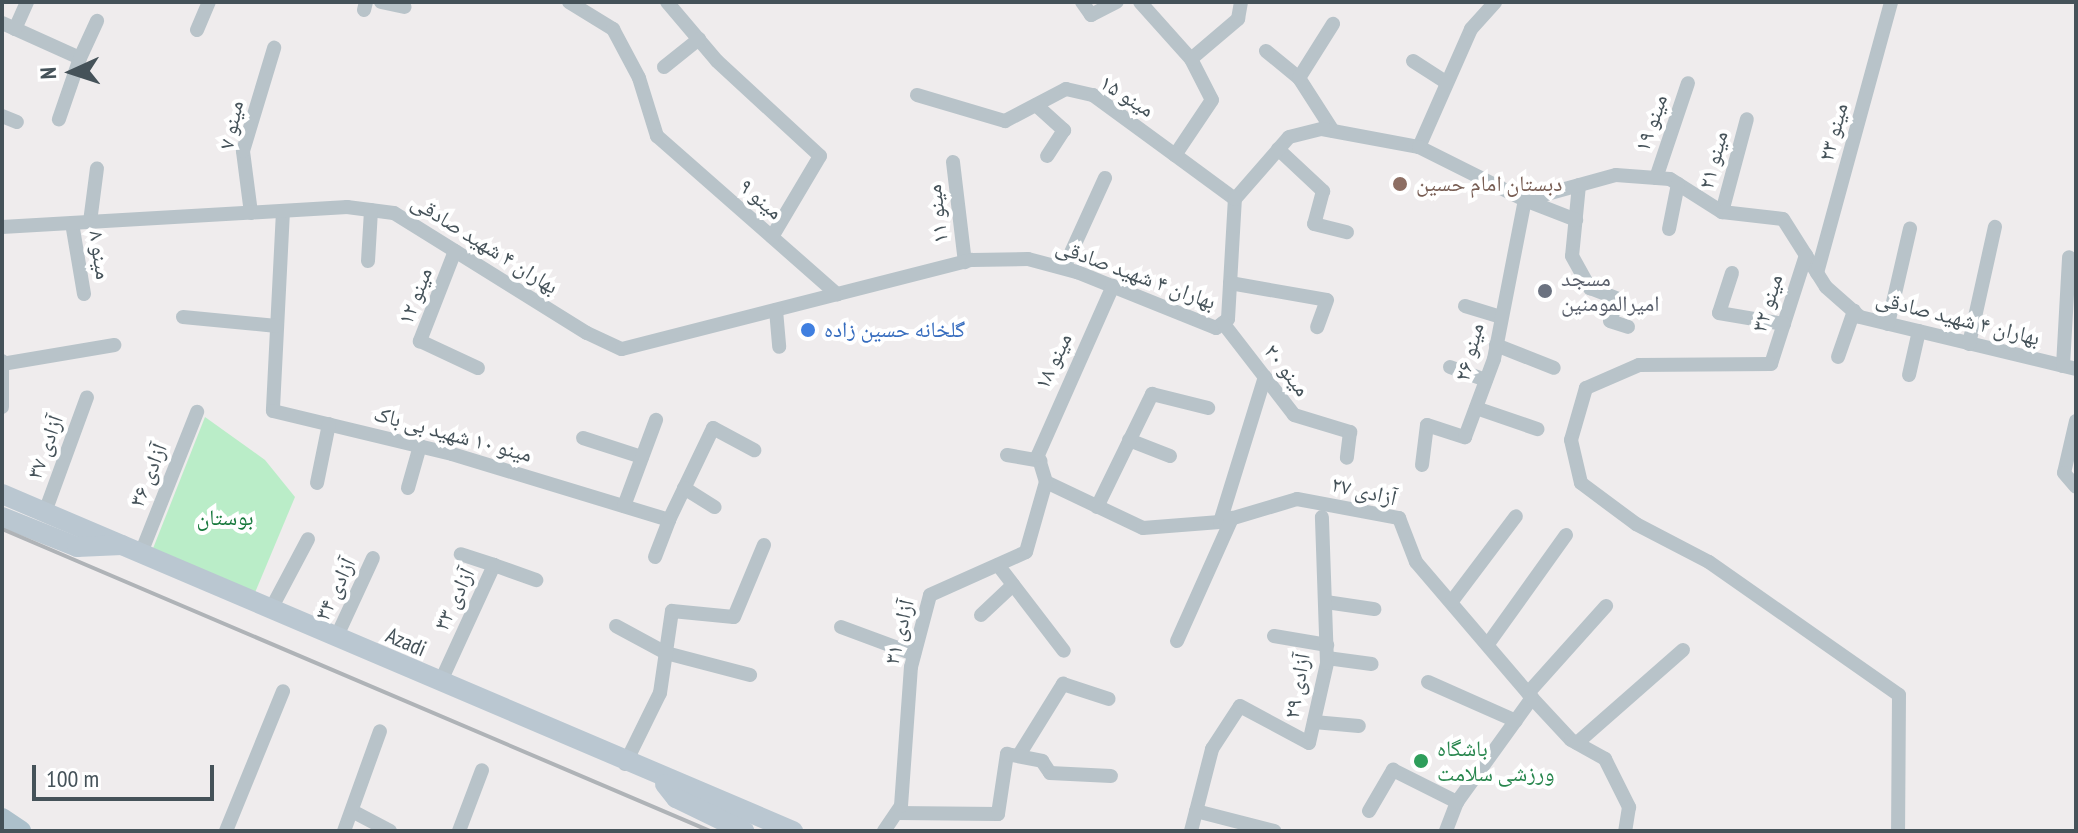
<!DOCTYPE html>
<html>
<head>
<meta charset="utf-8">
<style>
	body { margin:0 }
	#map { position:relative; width:2078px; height:833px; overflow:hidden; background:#efeced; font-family:"PT Sans Narrow","Noto Naskh Arabic",sans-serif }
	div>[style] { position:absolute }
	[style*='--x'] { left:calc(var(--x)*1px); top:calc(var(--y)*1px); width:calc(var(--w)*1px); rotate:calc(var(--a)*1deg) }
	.green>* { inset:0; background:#baedc8 }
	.street>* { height:14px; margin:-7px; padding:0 7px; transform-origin:7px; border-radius:7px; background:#b8c3c9 }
	.secondary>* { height:20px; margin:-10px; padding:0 10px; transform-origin:10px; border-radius:10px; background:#bac7d1 }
	.primary>* { height:22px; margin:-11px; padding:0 11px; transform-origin:11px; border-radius:11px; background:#acc0cb }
	.rail>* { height:4px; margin:-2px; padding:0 2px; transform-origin:2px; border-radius:2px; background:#afb3b7 }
	.dots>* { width:22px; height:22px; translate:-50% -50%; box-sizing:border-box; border:4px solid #fff; border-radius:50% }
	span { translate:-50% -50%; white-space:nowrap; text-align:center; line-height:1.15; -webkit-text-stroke:8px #fff; paint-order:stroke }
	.street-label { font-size:22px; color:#455259 }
	.education-label { font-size:22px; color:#785e54 }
	.left { translate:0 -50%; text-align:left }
	.worship-label { font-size:22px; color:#5b616d }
	.shop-label { font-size:22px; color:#366cbe }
	.park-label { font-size:22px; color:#18793d }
	.leisure-label { font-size:22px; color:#27864d }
	.frame { position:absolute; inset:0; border:4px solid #455259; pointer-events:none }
	.north { position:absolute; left:32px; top:32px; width:80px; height:80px; -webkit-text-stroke:6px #fff; paint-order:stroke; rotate:267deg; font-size:22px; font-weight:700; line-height:32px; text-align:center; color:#455259 }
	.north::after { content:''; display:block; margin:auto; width:28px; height:36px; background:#455259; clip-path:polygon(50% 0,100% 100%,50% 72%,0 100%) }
	.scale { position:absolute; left:32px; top:765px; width:182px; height:36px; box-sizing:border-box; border:4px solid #455259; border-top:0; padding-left:10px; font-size:24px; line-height:28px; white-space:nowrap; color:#455259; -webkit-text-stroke:6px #fff; paint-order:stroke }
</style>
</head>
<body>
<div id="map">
	<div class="green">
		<div style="clip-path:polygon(205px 417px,265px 460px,295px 497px,254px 595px,152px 551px)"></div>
	</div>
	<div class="street">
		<div style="--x:381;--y:2;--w:24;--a:12"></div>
		<div style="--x:569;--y:2;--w:52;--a:31.5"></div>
		<div style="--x:613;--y:29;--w:55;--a:62"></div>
		<div style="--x:639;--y:78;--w:61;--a:72.8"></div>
		<div style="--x:657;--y:136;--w:240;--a:41.3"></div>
		<div style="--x:667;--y:2;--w:77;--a:49.7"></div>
		<div style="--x:717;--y:61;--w:140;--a:42.7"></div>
		<div style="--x:820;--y:156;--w:94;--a:120.7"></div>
		<div style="--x:1082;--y:2;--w:16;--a:55"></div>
		<div style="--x:1091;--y:15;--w:29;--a:-27"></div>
		<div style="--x:1140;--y:2;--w:76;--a:48.2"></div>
		<div style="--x:1191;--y:59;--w:46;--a:62.9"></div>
		<div style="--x:1212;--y:100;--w:66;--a:123.9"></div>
		<div style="--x:1175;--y:155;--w:74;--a:36.3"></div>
		<div style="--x:364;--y:10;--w:8;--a:-76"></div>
		<div style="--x:2;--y:23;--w:85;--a:24.2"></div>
		<div style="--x:80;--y:58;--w:65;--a:109"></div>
		<div style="--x:15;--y:29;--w:30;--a:-66"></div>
		<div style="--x:197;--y:30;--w:30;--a:-67"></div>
		<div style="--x:1266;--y:51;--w:43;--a:39.3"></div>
		<div style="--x:80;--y:58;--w:41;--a:-65.3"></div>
		<div style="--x:1191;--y:59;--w:62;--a:-40.4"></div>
		<div style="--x:1238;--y:19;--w:17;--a:-80"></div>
		<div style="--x:1413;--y:61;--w:40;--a:32.9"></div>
		<div style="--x:664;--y:67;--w:45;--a:-38.7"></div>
		<div style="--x:917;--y:95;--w:92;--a:16.5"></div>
		<div style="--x:1005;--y:121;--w:69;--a:-27.7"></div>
		<div style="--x:1066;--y:89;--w:28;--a:13"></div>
		<div style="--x:1093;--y:95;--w:102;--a:36.2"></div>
		<div style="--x:1036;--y:105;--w:38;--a:42"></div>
		<div style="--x:1064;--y:130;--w:31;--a:123"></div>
		<div style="--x:2;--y:116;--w:16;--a:22"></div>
		<div style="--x:1333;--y:131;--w:63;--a:-122.7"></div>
		<div style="--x:1299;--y:78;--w:64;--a:-57.8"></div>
		<div style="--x:1419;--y:147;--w:129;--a:-66.2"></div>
		<div style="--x:1471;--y:29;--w:36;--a:-48"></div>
		<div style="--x:1278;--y:149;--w:62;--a:43"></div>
		<div style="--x:1323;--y:191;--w:34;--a:105"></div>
		<div style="--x:1314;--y:224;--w:34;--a:14"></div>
		<div style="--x:953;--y:162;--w:101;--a:83.2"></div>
		<div style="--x:1656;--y:178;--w:100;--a:-71.4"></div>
		<div style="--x:1579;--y:185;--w:71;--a:95.6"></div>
		<div style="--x:1572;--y:256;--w:37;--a:61"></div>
		<div style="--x:1590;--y:288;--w:30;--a:21"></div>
		<div style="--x:1618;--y:299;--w:23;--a:110"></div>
		<div style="--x:1610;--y:321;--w:19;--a:18"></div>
		<div style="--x:283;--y:211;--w:200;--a:92.9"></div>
		<div style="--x:273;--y:411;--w:184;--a:13.5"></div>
		<div style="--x:452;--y:454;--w:227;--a:16.9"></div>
		<div style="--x:669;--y:520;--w:102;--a:-64.4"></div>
		<div style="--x:713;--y:428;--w:47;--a:28.2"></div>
		<div style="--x:1722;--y:212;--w:96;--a:-75"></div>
		<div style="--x:251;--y:213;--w:63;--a:-97.4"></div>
		<div style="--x:243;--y:151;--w:108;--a:-73.2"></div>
		<div style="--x:90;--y:222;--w:54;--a:-82.6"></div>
		<div style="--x:72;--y:223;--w:72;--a:80.4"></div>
		<div style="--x:2;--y:227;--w:346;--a:-3.3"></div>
		<div style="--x:347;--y:207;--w:47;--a:7.3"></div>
		<div style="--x:394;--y:213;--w:227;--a:31.9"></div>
		<div style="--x:587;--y:333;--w:38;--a:25"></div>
		<div style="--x:622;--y:349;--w:361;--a:-14.3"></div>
		<div style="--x:972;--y:260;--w:56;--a:-1"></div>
		<div style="--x:1028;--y:259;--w:51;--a:14.9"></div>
		<div style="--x:1077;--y:272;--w:150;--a:21.9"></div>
		<div style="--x:1216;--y:328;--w:15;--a:-37"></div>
		<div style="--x:1228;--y:319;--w:120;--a:-86.7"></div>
		<div style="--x:1235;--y:199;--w:82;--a:-48.9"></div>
		<div style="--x:1289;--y:137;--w:34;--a:-14"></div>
		<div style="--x:1322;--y:129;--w:99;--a:10.5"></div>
		<div style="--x:1419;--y:147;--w:119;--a:26.6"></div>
		<div style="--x:1525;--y:200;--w:94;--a:-15.4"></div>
		<div style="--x:1616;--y:175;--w:54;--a:4.2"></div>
		<div style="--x:1670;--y:179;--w:62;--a:32.4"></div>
		<div style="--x:1722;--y:212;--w:61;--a:6.5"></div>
		<div style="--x:1783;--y:219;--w:80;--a:57.7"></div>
		<div style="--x:1826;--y:287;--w:45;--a:41.4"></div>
		<div style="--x:1860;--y:317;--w:222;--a:13.5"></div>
		<div style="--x:1669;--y:229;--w:46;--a:-78.7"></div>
		<div style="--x:455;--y:251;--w:97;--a:111.3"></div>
		<div style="--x:420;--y:341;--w:64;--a:25"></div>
		<div style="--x:1806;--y:255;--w:114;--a:107.8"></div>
		<div style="--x:1771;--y:364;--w:132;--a:179.6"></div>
		<div style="--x:1639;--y:365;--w:58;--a:156.5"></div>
		<div style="--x:1586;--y:388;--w:54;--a:106.1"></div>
		<div style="--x:1571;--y:440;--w:44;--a:76.9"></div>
		<div style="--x:1581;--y:483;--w:69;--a:36.7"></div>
		<div style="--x:1636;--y:524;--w:82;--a:27.5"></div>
		<div style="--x:1709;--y:562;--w:232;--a:35"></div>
		<div style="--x:1899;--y:695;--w:136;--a:90.4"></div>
		<div style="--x:368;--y:261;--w:51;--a:-86.6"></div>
		<div style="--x:1064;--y:268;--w:99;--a:-65.5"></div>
		<div style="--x:1732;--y:273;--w:42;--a:108"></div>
		<div style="--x:1719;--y:313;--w:66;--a:9.6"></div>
		<div style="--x:1817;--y:273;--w:281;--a:-74.7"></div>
		<div style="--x:1230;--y:283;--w:98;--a:9.9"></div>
		<div style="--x:1327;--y:300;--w:29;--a:110"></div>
		<div style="--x:1465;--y:306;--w:38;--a:17"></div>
		<div style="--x:776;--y:310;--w:37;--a:85"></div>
		<div style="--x:183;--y:317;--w:94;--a:5.5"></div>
		<div style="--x:1223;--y:323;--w:116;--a:52.3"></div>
		<div style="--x:1294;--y:415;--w:59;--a:16.9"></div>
		<div style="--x:1350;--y:432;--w:26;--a:97"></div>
		<div style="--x:1888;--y:324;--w:98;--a:-77"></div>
		<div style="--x:1969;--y:344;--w:120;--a:-77.5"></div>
		<div style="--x:1496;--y:345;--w:62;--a:21.6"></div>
		<div style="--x:1838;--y:357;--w:49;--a:-70.8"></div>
		<div style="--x:2;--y:361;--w:46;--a:90"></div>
		<div style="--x:2;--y:364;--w:114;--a:-9.6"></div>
		<div style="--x:2063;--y:366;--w:109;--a:-86.8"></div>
		<div style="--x:1450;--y:367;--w:38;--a:20"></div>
		<div style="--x:1909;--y:375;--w:45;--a:-77.2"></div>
		<div style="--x:1476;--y:408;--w:65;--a:19"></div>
		<div style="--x:2076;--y:421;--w:53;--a:103"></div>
		<div style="--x:2064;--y:473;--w:18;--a:49"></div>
		<div style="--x:583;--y:438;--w:62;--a:17.9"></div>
		<div style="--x:1129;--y:440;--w:44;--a:21.3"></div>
		<div style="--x:1007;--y:455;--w:34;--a:10"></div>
		<div style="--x:1422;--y:465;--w:40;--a:-82.9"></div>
		<div style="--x:1427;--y:425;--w:40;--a:18"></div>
		<div style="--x:1465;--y:437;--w:83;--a:-69.6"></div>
		<div style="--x:1494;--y:359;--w:162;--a:-79"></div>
		<div style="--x:1525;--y:200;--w:55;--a:21.4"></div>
		<div style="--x:1046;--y:482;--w:107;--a:25.4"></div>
		<div style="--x:1143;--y:528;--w:77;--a:-4.5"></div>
		<div style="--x:1220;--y:522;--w:80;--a:-16.6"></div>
		<div style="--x:1297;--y:499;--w:104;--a:10.6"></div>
		<div style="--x:1399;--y:518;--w:47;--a:68.9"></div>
		<div style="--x:1416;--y:562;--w:179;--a:49.5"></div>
		<div style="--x:1532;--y:698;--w:128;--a:125.8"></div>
		<div style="--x:1457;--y:802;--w:31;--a:111"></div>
		<div style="--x:317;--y:483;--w:60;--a:-78.5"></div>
		<div style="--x:408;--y:488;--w:44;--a:-74.1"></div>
		<div style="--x:684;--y:488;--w:36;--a:32"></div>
		<div style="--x:624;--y:506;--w:92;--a:-69.6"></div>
		<div style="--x:1097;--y:507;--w:126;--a:-64"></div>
		<div style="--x:1152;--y:394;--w:58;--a:14"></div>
		<div style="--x:45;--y:512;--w:122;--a:-69.9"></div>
		<div style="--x:1220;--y:522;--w:152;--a:-72.8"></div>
		<div style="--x:141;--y:553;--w:152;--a:-68.3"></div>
		<div style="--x:655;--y:557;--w:40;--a:-69"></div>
		<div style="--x:494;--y:565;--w:45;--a:19.7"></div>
		<div style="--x:998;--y:565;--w:108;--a:52.5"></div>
		<div style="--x:1452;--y:601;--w:106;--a:-53"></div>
		<div style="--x:1326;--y:602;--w:49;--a:8.3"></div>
		<div style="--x:271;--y:609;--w:79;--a:-62.1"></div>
		<div style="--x:981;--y:615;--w:44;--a:-43.2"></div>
		<div style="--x:616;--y:626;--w:57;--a:28.4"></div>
		<div style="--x:666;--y:653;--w:87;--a:14.7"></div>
		<div style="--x:841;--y:627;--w:78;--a:20.3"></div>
		<div style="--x:1274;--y:636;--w:54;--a:9.6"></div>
		<div style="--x:336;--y:638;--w:88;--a:-65.2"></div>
		<div style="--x:1177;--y:641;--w:135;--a:-65.9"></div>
		<div style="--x:1488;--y:644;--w:134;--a:-54.4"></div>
		<div style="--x:1327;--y:658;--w:45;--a:7.6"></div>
		<div style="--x:1428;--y:682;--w:96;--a:23.9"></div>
		<div style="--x:440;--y:683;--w:130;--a:-65.4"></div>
		<div style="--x:494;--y:565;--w:35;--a:-162"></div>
		<div style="--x:1528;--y:693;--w:117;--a:-48.1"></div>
		<div style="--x:1532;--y:698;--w:57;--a:47.1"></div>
		<div style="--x:1571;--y:740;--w:39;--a:29"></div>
		<div style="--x:1605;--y:759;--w:54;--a:63.4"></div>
		<div style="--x:1629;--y:807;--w:24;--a:99"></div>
		<div style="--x:1314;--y:722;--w:45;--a:5.1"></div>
		<div style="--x:1577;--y:743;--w:141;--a:-41.3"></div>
		<div style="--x:1019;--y:755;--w:84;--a:-58.2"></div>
		<div style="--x:1063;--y:684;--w:48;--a:18.1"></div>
		<div style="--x:625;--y:764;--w:79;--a:-63.8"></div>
		<div style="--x:660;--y:693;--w:83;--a:-81.7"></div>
		<div style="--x:672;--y:611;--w:62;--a:5.5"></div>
		<div style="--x:734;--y:617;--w:78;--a:-67.4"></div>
		<div style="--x:352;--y:811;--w:43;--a:27.8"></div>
		<div style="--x:1196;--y:811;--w:81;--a:14.4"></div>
		<div style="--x:1369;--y:811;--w:48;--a:-59.7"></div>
		<div style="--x:1393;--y:770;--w:72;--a:26.6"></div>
		<div style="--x:897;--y:813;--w:101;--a:0.6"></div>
		<div style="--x:998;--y:814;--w:61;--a:-81.5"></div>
		<div style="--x:1007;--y:754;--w:36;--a:11"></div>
		<div style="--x:1042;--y:761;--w:14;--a:56"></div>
		<div style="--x:1050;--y:773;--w:61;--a:2.8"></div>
		<div style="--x:226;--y:831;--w:151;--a:-67.8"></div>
		<div style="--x:344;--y:831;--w:106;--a:-70.2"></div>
		<div style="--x:459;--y:831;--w:65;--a:-69.3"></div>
		<div style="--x:884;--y:831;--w:30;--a:-56"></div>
		<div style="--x:901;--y:806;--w:139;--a:-85.9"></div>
		<div style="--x:911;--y:667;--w:74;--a:-75.2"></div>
		<div style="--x:930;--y:595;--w:105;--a:-24.1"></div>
		<div style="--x:1026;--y:552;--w:73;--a:-74.1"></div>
		<div style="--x:1046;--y:482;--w:28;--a:-107"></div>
		<div style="--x:1038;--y:455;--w:185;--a:-66.1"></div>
		<div style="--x:1191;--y:831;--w:85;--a:-75.6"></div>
		<div style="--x:1212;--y:749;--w:51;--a:-56.9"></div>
		<div style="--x:1240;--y:706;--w:78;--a:28.2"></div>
		<div style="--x:1309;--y:743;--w:82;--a:-77.3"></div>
		<div style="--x:1327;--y:663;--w:146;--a:-92"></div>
	</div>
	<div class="secondary">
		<div style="--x:2;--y:494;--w:860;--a:23.08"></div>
		<div style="--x:2;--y:517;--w:81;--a:21.8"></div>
		<div style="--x:77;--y:547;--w:45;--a:-2.5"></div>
		<div style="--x:665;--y:784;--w:18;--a:52"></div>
		<div style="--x:676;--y:798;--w:76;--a:25.9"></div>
	</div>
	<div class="primary">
		<div style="--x:2;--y:819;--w:22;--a:34"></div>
	</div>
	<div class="rail">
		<div style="--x:2;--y:529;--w:770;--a:23.1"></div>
	</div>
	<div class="dots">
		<div style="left:1400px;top:184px;background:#8d6e63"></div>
		<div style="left:1545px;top:291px;background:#6b7280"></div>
		<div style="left:808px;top:330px;background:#3f7fe0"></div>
		<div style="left:1421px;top:761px;background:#2e9e5b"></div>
	</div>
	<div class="street-label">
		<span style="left:1127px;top:96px;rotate:32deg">مینو ۱۵</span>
		<span style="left:1651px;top:123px;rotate:-71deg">مینو ۱۹</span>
		<span style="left:231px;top:125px;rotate:-78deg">مینو ۷</span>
		<span style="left:1833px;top:132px;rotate:-75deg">مینو ۲۳</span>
		<span style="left:1713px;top:160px;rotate:-75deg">مینو ۲۱</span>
		<span style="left:761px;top:199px;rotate:41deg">مینو ۹</span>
		<span style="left:937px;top:214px;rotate:-97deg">مینو ۱۱</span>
		<span style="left:485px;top:244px;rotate:32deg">بهاران ۴ شهید صادقی</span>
		<span style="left:100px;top:255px;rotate:81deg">مینو ۸</span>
		<span style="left:1136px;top:274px;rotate:20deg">بهاران ۴ شهید صادقی</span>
		<span style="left:415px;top:296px;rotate:-69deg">مینو ۱۲</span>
		<span style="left:1767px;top:303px;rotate:-73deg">مینو ۳۲</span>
		<span style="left:1958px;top:318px;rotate:14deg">بهاران ۴ شهید صادقی</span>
		<span style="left:1469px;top:352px;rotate:-75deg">مینو ۲۶</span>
		<span style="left:1053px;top:361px;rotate:-65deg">مینو ۱۸</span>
		<span style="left:1287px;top:370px;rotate:52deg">مینو ۲۰</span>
		<span style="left:453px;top:434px;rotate:15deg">مینو ۱۰ شهید بی باک</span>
		<span style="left:45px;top:447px;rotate:-70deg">آزادی ۳۷</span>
		<span style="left:148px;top:475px;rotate:-68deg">آزادی ۳۶</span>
		<span style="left:1364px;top:491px;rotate:13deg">آزادی ۲۷</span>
		<span style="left:335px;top:589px;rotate:-65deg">آزادی ۳۴</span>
		<span style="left:454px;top:599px;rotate:-65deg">آزادی ۳۳</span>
		<span style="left:899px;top:632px;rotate:-76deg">آزادی ۳۱</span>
		<span style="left:406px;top:642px;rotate:23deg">Azadi</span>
		<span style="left:1297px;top:686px;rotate:-80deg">آزادی ۲۹</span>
	</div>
	<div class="education-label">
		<span class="left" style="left:1416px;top:184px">دبستان امام حسین</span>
	</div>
	<div class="worship-label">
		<span class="left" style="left:1561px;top:291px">مسجد<br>امیرالمومنین</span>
	</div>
	<div class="shop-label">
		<span class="left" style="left:824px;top:330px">گلخانه حسین زاده</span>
	</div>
	<div class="park-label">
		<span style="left:225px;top:518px">بوستان</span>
	</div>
	<div class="leisure-label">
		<span class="left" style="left:1437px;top:761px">باشگاه<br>ورزشی سلامت</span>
	</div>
	<div class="frame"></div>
	<div class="north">N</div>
	<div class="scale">100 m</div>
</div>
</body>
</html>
